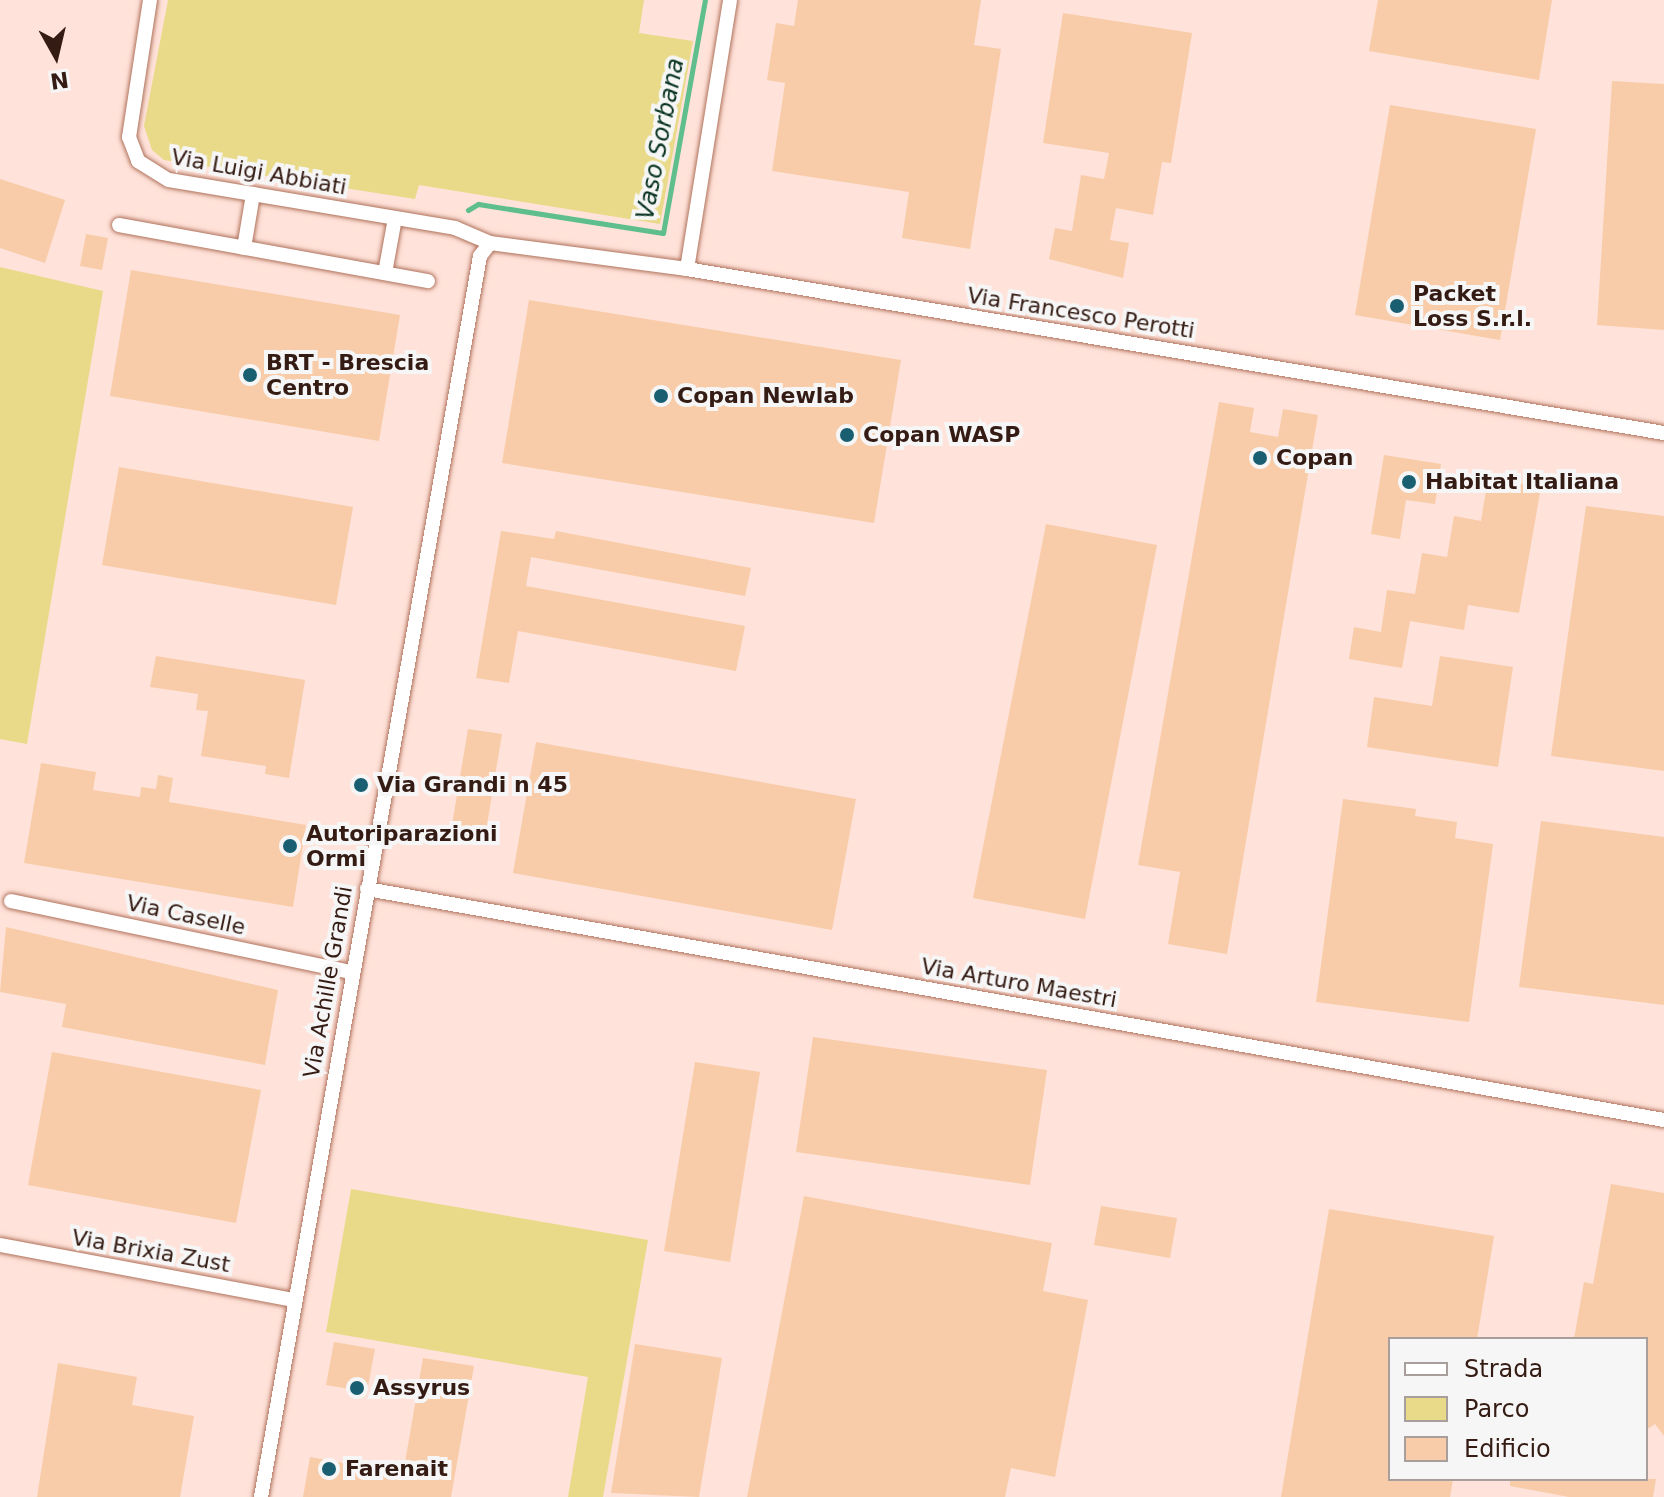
<!DOCTYPE html>
<html>
<head>
<meta charset="utf-8">
<style>
	body { margin:0 }
	#map { position:relative; width:1664px; height:1497px; overflow:hidden; background:#ffe2d9; font-family:"DejaVu Sans",sans-serif }
	div>[style] { position:absolute }
	[style*='--x'] { left:calc(var(--x)*1px); top:calc(var(--y)*1px); width:calc(var(--w)*1px); rotate:calc(var(--a)*1deg) }
	.green>* { inset:0; background:#e8da89 }
	.stream>* { height:5px; margin:-2.5px; padding:0 2.5px; transform-origin:2.5px; border-radius:2.5px; background:#5fbe8e }
	.building>* { inset:0; background:#f8cca9 }
	.roads { filter:drop-shadow(0 0 2px #b0725c) drop-shadow(0 0 2px #b0725c) }
	.minor>* { height:14px; margin:-7px; padding:0 7px; transform-origin:7px; border-radius:7px; background:#fff }
	.dots>* { width:22px; height:22px; translate:-50% -50%; box-sizing:border-box; border:4px solid #f6f6f6; border-radius:50% }
	span { translate:-50% -50%; white-space:nowrap; text-align:center; line-height:1.15; -webkit-text-stroke:8px #f6f6f6; paint-order:stroke }
	.street-label { font-size:22px; color:#341b13 }
	.poi-label { font-size:22px; color:#341b13; font-weight:700 }
	.left { translate:0 -50%; text-align:left }
	.water-label { font-size:24px; color:#093421; font-style:italic }
	.legend { position:absolute; left:1388px; top:1337px; width:260px; height:144px; box-sizing:border-box; background:#f6f6f6; border:2px solid #a89e9b; margin:0; padding:10px 14px; list-style:none; font-size:24px; color:#341b13 }
	.legend li { display:flex; align-items:center; gap:16px; height:40px }
	.legend b { width:40px; border:2px solid #a89e9b }
	.north { position:absolute; left:16px; top:16px; width:80px; height:80px; -webkit-text-stroke:6px #f6f6f6; paint-order:stroke; rotate:172deg; font-size:22px; font-weight:700; line-height:32px; text-align:center; color:#341b13 }
	.north::after { content:''; display:block; margin:auto; width:28px; height:36px; background:#341b13; clip-path:polygon(50% 0,100% 100%,50% 72%,0 100%) }
</style>
</head>
<body>
<div id="map">
	<div class="green">
		<div style="clip-path:polygon(168px 0,644px 0,639px 33px,693px 41px,660px 224px,419px 185px,415px 199px,164px 160px,152px 150px,144px 126px)"></div>
		<div style="clip-path:polygon(0 267px,103px 291px,27px 744px,0 739px)"></div>
		<div style="clip-path:polygon(351px 1189px,648px 1240px,603px 1497px,568px 1497px,588px 1377px,326px 1332px)"></div>
	</div>
	<div class="stream">
		<div style="--x:468;--y:210;--w:12;--a:-31"></div>
		<div style="--x:478;--y:204;--w:187;--a:8.9"></div>
		<div style="--x:663;--y:233;--w:237;--a:-79.8"></div>
	</div>
	<div class="building">
		<div style="clip-path:polygon(798px 0,981px 0,974px 45px,1001px 49px,970px 249px,902px 238px,909px 192px,772px 171px,785px 83px,767px 80px,776px 23px,794px 26px)"></div>
		<div style="clip-path:polygon(1378px 0,1552px 0,1539px 80px,1369px 51px)"></div>
		<div style="clip-path:polygon(1063px 13px,1192px 33px,1171px 163px,1162px 162px,1153px 215px,1116px 208px,1110px 240px,1129px 243px,1123px 278px,1049px 259px,1055px 228px,1072px 231px,1081px 175px,1104px 179px,1109px 153px,1043px 143px)"></div>
		<div style="clip-path:polygon(1612px 81px,1664px 84px,1664px 330px,1597px 325px)"></div>
		<div style="clip-path:polygon(1390px 105px,1536px 129px,1500px 340px,1355px 315px)"></div>
		<div style="clip-path:polygon(0 179px,65px 200px,45px 263px,0 248px)"></div>
		<div style="clip-path:polygon(86px 234px,108px 238px,102px 270px,80px 266px)"></div>
		<div style="clip-path:polygon(131px 270px,400px 315px,379px 441px,110px 396px)"></div>
		<div style="clip-path:polygon(529px 300px,901px 360px,874px 523px,502px 463px)"></div>
		<div style="clip-path:polygon(1219px 402px,1254px 408px,1250px 432px,1278px 437px,1283px 409px,1318px 415px,1227px 954px,1168px 944px,1180px 872px,1138px 865px)"></div>
		<div style="clip-path:polygon(1384px 455px,1441px 464px,1435px 504px,1406px 500px,1400px 539px,1371px 534px)"></div>
		<div style="clip-path:polygon(119px 467px,353px 507px,336px 605px,102px 565px)"></div>
		<div style="clip-path:polygon(1488px 478px,1541px 487px,1519px 613px,1468px 605px,1464px 630px,1410px 621px,1402px 668px,1349px 659px,1354px 627px,1381px 632px,1387px 590px,1415px 594px,1422px 553px,1447px 557px,1454px 516px,1481px 521px)"></div>
		<div style="clip-path:polygon(1586px 506px,1664px 516px,1664px 771px,1551px 756px)"></div>
		<div style="clip-path:polygon(1046px 524px,1157px 545px,1085px 919px,973px 898px)"></div>
		<div style="clip-path:polygon(501px 531px,554px 539px,556px 531px,751px 568px,745px 596px,531px 557px,526px 586px,745px 626px,736px 671px,518px 631px,509px 683px,476px 678px)"></div>
		<div style="clip-path:polygon(156px 656px,305px 680px,289px 778px,265px 774px,266px 766px,201px 756px,208px 711px,196px 710px,198px 694px,150px 687px)"></div>
		<div style="clip-path:polygon(1440px 656px,1513px 667px,1498px 767px,1367px 747px,1374px 697px,1432px 706px)"></div>
		<div style="clip-path:polygon(468px 729px,502px 734px,484px 843px,450px 837px)"></div>
		<div style="clip-path:polygon(536px 742px,856px 799px,832px 930px,513px 873px)"></div>
		<div style="clip-path:polygon(41px 763px,96px 772px,93px 790px,140px 797px,141px 787px,156px 789px,158px 775px,173px 778px,169px 802px,306px 825px,293px 907px,24px 863px)"></div>
		<div style="clip-path:polygon(1343px 799px,1416px 809px,1415px 816px,1457px 822px,1455px 838px,1493px 844px,1469px 1022px,1316px 1002px)"></div>
		<div style="clip-path:polygon(1541px 821px,1664px 837px,1664px 1005px,1519px 987px)"></div>
		<div style="clip-path:polygon(6px 927px,278px 990px,265px 1065px,62px 1027px,66px 1004px,0 992px)"></div>
		<div style="clip-path:polygon(813px 1037px,1047px 1070px,1030px 1185px,796px 1152px)"></div>
		<div style="clip-path:polygon(52px 1052px,261px 1090px,236px 1223px,28px 1185px)"></div>
		<div style="clip-path:polygon(695px 1062px,760px 1072px,730px 1262px,664px 1251px)"></div>
		<div style="clip-path:polygon(1611px 1184px,1664px 1193px,1664px 1436px,1655px 1424px,1646px 1430px,1646px 1339px,1574px 1339px,1584px 1282px,1593px 1284px)"></div>
		<div style="clip-path:polygon(804px 1196px,1052px 1243px,1043px 1291px,1088px 1300px,1055px 1477px,1011px 1468px,1005px 1497px,747px 1497px)"></div>
		<div style="clip-path:polygon(1101px 1206px,1177px 1218px,1170px 1258px,1094px 1245px)"></div>
		<div style="clip-path:polygon(1329px 1209px,1494px 1236px,1477px 1339px,1390px 1339px,1390px 1479px,1453px 1479px,1450px 1497px,1281px 1497px)"></div>
		<div style="clip-path:polygon(334px 1342px,375px 1349px,367px 1392px,326px 1385px)"></div>
		<div style="clip-path:polygon(635px 1344px,722px 1358px,699px 1497px,611px 1493px)"></div>
		<div style="clip-path:polygon(423px 1358px,474px 1366px,451px 1497px,303px 1497px,310px 1457px,403px 1474px)"></div>
		<div style="clip-path:polygon(58px 1363px,137px 1377px,132px 1405px,194px 1416px,180px 1497px,37px 1497px)"></div>
		<div style="clip-path:polygon(1510px 1479px,1656px 1479px,1653px 1497px,1569px 1497px,1510px 1486px)"></div>
	</div>
	<div class="roads">
		<div class="minor">
			<div style="--x:150;--y:0;--w:139;--a:98.7"></div>
			<div style="--x:129;--y:137;--w:26;--a:69"></div>
			<div style="--x:138;--y:161;--w:36;--a:32"></div>
			<div style="--x:169;--y:180;--w:290;--a:9.5"></div>
			<div style="--x:455;--y:228;--w:38;--a:23"></div>
			<div style="--x:490;--y:243;--w:199;--a:7.5"></div>
			<div style="--x:687;--y:269;--w:991;--a:9.53"></div>
			<div style="--x:119;--y:225;--w:314;--a:10.3"></div>
			<div style="--x:244;--y:248;--w:55;--a:-80.5"></div>
			<div style="--x:687;--y:269;--w:272;--a:-80.9"></div>
			<div style="--x:385;--y:273;--w:56;--a:-79.7"></div>
			<div style="--x:367;--y:889;--w:1317;--a:10.1"></div>
			<div style="--x:11;--y:901;--w:348;--a:11.8"></div>
			<div style="--x:0;--y:1245;--w:299;--a:10.6"></div>
			<div style="--x:261;--y:1497;--w:1260;--a:-79.99"></div>
			<div style="--x:480;--y:256;--w:16;--a:-52"></div>
		</div>
	</div>
	<div class="dots">
		<div style="left:1397px;top:306px;background:#1a5f71"></div>
		<div style="left:250px;top:375px;background:#1a5f71"></div>
		<div style="left:661px;top:396px;background:#1a5f71"></div>
		<div style="left:847px;top:435px;background:#1a5f71"></div>
		<div style="left:1260px;top:458px;background:#1a5f71"></div>
		<div style="left:1409px;top:482px;background:#1a5f71"></div>
		<div style="left:361px;top:785px;background:#1a5f71"></div>
		<div style="left:290px;top:846px;background:#1a5f71"></div>
		<div style="left:357px;top:1388px;background:#1a5f71"></div>
		<div style="left:329px;top:1469px;background:#1a5f71"></div>
	</div>
	<div class="street-label">
		<span style="left:259px;top:172px;rotate:10deg">Via Luigi Abbiati</span>
		<span style="left:1081px;top:313px;rotate:9deg">Via Francesco Perotti</span>
		<span style="left:186px;top:915px;rotate:12deg">Via Caselle</span>
		<span style="left:328px;top:982px;rotate:-80deg">Via Achille Grandi</span>
		<span style="left:1019px;top:983px;rotate:10deg">Via Arturo Maestri</span>
		<span style="left:151px;top:1251px;rotate:10deg">Via Brixia Zust</span>
	</div>
	<div class="poi-label">
		<span class="left" style="left:1413px;top:306px">Packet<br>Loss S.r.l.</span>
		<span class="left" style="left:266px;top:375px">BRT - Brescia<br>Centro</span>
		<span class="left" style="left:677px;top:396px">Copan Newlab</span>
		<span class="left" style="left:863px;top:435px">Copan WASP</span>
		<span class="left" style="left:1276px;top:458px">Copan</span>
		<span class="left" style="left:1425px;top:482px">Habitat Italiana</span>
		<span class="left" style="left:377px;top:785px">Via Grandi n 45</span>
		<span class="left" style="left:306px;top:846px">Autoriparazioni<br>Ormi</span>
		<span class="left" style="left:373px;top:1388px">Assyrus</span>
		<span class="left" style="left:345px;top:1469px">Farenait</span>
	</div>
	<div class="water-label">
		<span style="left:661px;top:139px;rotate:-79deg">Vaso Sorbana</span>
	</div>
	<ul class="legend">
	<li><b style="height:10px;background:#fff"></b>Strada</li>
	<li><b style="height:22px;background:#e8da89"></b>Parco</li>
	<li><b style="height:22px;background:#f8cca9"></b>Edificio</li>
	</ul>
	<div class="north">N</div>
</div>
</body>
</html>
